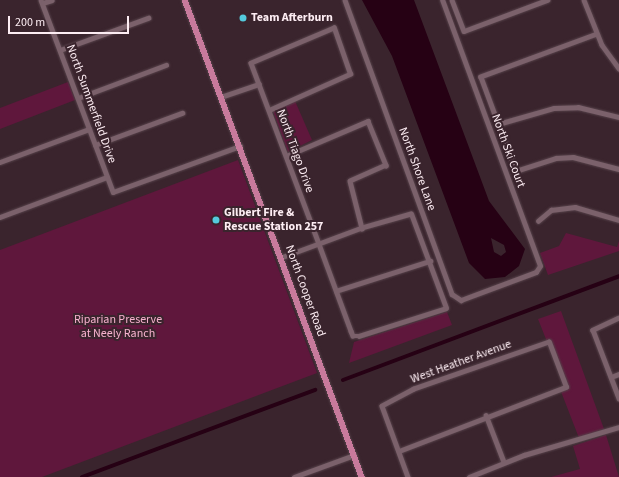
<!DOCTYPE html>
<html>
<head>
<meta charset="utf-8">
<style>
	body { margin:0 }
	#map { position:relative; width:619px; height:477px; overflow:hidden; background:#3a242d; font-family:"Source Sans 3",sans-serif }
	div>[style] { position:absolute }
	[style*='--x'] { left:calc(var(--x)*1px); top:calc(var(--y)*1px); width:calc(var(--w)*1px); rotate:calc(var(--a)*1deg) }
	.green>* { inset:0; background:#5f173c }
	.water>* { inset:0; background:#260114 }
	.canal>* { height:4px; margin:-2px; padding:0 2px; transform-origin:2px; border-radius:2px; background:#260114 }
	.roads { filter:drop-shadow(0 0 1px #56424a) drop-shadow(0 0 1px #56424a) }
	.minor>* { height:4.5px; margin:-2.25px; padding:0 2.25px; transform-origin:2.25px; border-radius:2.25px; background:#7b616b }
	.major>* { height:5.5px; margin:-2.75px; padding:0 2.75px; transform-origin:2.75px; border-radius:2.75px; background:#c87a9c }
	.dots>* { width:11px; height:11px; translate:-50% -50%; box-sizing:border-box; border:2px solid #3a242d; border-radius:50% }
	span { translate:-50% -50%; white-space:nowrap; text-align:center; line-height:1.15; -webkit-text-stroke:4px #3a242d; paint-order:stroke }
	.poi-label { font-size:12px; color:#fdedf3; font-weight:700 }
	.left { translate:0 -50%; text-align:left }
	.street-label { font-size:12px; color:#fdedf3 }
	.park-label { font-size:12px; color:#f7b2ce }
	.scale { position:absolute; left:8px; top:16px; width:121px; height:18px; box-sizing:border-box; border:2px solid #fdedf3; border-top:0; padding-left:5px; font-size:12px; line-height:14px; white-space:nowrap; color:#fdedf3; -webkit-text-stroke:3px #3a242d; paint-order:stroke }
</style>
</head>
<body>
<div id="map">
	<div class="green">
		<div style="clip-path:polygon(68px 82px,75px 100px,0 129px,0 108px)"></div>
		<div style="clip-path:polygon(295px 101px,312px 140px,288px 152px,273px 111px)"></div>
		<div style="clip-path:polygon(238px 160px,317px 373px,42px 477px,0 477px,0 250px)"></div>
		<div style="clip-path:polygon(566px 233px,617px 247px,619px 241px,619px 251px,548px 275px,540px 253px,559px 246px)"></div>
		<div style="clip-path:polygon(561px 311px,604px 429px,579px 438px,560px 389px,565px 387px,538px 319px)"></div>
		<div style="clip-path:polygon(447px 312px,452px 325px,349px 363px,354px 342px)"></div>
		<div style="clip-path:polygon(606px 435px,619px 477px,551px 477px,580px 469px,573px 446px)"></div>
	</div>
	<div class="water">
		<div style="clip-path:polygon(evenodd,362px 0,414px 0,489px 201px,525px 249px,519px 266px,505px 277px,485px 279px,469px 263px,392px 56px,362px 0,491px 238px,504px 245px,506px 252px,501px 256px,494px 252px,491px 238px)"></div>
	</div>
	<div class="canal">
		<div style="--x:343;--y:380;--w:295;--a:-20.6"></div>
		<div style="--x:82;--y:477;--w:249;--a:-20.5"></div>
	</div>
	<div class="roads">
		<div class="minor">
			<div style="--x:41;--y:0;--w:205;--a:69.4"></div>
			<div style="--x:113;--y:192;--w:135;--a:-19.9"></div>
			<div style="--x:345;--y:0;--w:313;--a:70"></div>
			<div style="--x:452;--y:294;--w:11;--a:34"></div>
			<div style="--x:461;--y:300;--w:80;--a:-20.5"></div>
			<div style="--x:536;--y:272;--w:7;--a:-56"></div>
			<div style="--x:540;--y:266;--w:283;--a:-110.2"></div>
			<div style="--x:452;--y:0;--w:33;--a:69"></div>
			<div style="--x:464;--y:31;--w:89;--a:-20.5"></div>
			<div style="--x:584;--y:0;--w:48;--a:68.2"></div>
			<div style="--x:602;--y:45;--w:29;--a:54"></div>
			<div style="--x:43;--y:3;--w:9;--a:-18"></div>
			<div style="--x:597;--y:34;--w:124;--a:159.7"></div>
			<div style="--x:481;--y:77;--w:100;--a:69.6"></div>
			<div style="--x:516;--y:171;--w:42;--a:-18"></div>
			<div style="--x:556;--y:158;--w:17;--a:-3"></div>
			<div style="--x:573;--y:157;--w:48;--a:14.6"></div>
			<div style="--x:60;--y:50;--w:94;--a:-20"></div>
			<div style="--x:221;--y:97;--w:40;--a:-18.9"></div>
			<div style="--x:78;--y:98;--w:94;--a:-20.6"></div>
			<div style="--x:269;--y:110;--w:89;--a:-24"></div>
			<div style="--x:350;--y:74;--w:49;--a:-109.2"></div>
			<div style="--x:334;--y:28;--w:90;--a:157.1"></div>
			<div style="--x:251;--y:63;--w:193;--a:69.4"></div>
			<div style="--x:319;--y:244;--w:93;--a:69.8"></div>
			<div style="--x:351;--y:331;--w:5;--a:68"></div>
			<div style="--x:353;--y:336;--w:6;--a:0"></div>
			<div style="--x:359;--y:336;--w:91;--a:-17.8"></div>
			<div style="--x:446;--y:308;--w:100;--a:-110.4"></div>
			<div style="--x:411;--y:214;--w:51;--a:164.1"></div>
			<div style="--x:362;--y:228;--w:46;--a:159.6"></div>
			<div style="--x:319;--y:244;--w:40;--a:159.8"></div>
			<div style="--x:498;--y:124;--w:58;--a:-15.9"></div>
			<div style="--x:554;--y:108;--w:24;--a:-2"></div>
			<div style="--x:578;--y:107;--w:42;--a:13.7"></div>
			<div style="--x:95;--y:145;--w:93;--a:-20.2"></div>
			<div style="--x:286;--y:156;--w:89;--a:-23.1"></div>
			<div style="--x:368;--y:121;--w:48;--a:67.8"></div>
			<div style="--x:386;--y:165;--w:39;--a:156"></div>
			<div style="--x:350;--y:181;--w:49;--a:75.7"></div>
			<div style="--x:0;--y:162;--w:95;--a:-20.3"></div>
			<div style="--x:0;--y:217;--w:114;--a:-20.5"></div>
			<div style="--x:538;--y:221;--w:17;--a:-40"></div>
			<div style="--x:551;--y:210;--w:24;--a:-7"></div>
			<div style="--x:575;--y:207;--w:46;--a:16.5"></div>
			<div style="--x:336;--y:291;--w:99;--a:-17.7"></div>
			<div style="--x:619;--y:318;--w:29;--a:155"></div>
			<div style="--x:593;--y:330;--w:73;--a:69.1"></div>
			<div style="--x:611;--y:377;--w:9;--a:-21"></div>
			<div style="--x:486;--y:415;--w:50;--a:69"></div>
			<div style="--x:399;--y:451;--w:179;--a:-21"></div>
			<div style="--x:566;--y:387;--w:48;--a:-110.7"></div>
			<div style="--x:549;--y:342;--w:143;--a:160.8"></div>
			<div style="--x:414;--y:389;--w:36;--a:152"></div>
			<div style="--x:382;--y:406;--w:76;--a:69.9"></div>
			<div style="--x:294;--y:477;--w:64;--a:-20.1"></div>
			<div style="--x:469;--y:477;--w:59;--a:-21.8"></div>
			<div style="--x:524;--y:455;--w:99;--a:-16.4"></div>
		</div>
		<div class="major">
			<div style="--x:185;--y:0;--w:509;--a:69.64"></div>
		</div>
	</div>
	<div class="dots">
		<div style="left:243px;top:18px;background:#54cadd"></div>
		<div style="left:216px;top:220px;background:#54cadd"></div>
	</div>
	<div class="poi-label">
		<span class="left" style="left:251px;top:18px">Team Afterburn</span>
		<span class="left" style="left:224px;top:220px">Gilbert Fire &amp;<br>Rescue Station 257</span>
	</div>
	<div class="street-label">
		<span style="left:91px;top:104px;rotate:70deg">North Summerfield Drive</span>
		<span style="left:295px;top:151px;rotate:70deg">North Tiago Drive</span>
		<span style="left:508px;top:151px;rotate:70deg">North Ski Court</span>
		<span style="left:417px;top:169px;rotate:70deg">North Shore Lane</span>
		<span style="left:305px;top:291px;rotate:70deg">North Cooper Road</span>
		<span style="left:461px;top:362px;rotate:-20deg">West Heather Avenue</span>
	</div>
	<div class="park-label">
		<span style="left:118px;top:327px">Riparian Preserve<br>at Neely Ranch</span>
	</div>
	<div class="scale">200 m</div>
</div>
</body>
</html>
